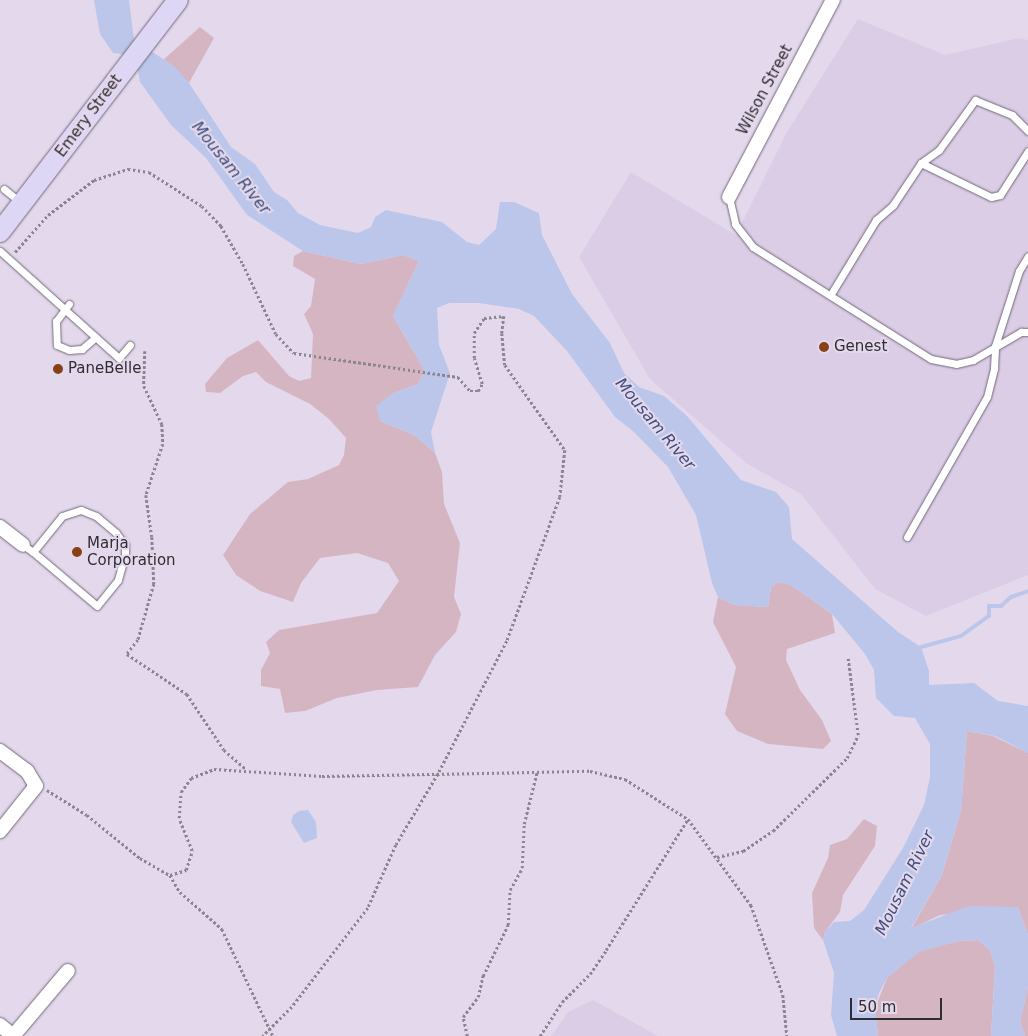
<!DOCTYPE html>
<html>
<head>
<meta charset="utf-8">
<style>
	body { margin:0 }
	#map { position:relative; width:1028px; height:1036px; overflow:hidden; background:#e4d9ec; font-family:"DejaVu Sans",sans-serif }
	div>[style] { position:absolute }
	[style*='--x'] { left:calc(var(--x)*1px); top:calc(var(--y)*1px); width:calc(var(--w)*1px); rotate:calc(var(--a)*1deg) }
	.built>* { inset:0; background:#dbcde6 }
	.green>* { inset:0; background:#d6b5c3 }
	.water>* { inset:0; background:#bbc6ea }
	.stream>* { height:4px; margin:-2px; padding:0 2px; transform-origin:2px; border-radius:2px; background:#bbc6ea }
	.path>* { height:2.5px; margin-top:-1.25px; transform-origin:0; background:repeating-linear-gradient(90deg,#8b8491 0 2.5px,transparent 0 5px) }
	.roads { filter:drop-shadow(0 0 1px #716879) drop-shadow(0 0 1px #716879) }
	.lane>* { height:7px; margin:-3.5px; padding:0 3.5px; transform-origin:3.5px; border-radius:3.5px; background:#fff }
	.street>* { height:14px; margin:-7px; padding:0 7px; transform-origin:7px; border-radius:7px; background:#fff }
	.secondary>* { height:20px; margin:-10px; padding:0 10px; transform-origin:10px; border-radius:10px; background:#ddd6f4 }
	.dots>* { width:14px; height:14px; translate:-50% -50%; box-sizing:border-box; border:2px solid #e4d9ec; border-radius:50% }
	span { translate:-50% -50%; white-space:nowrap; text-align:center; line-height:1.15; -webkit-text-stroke:4px #e4d9ec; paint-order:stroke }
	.street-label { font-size:15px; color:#302c33 }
	.poi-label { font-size:15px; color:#302c33 }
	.left { translate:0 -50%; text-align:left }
	.water-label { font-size:16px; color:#404d7d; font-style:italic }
	.scale { position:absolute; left:850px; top:998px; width:92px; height:22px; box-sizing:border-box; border:2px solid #302c33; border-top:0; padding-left:6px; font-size:15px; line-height:18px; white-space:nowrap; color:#302c33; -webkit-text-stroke:4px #e4d9ec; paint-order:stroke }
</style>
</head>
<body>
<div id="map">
	<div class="built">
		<div style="clip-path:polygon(858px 19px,945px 55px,1019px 38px,1028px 40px,1028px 575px,926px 616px,875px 589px,801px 494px,746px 463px,650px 379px,579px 257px,631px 172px,736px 235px,787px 132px)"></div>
		<div style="clip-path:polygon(593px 1000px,658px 1036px,551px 1036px,568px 1012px)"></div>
	</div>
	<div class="green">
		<div style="clip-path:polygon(200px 27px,214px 38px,189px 83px,164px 59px)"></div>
		<div style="clip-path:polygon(303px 251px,361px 264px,403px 255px,419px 261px,393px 316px,425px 371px,418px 384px,392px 394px,380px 421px,414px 435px,435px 453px,442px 472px,444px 504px,460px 543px,454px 597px,461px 614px,456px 632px,435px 655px,418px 687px,377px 690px,337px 698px,305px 711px,285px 713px,280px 689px,261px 686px,261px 670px,270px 653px,266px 642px,279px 630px,377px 613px,399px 581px,388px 563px,357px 553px,320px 558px,301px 583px,293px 602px,260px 591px,236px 575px,223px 555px,250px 514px,288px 482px,308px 479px,339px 465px,344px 455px,346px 438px,329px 419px,310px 404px,266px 382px,256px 372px,243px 376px,220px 393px,206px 392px,205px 384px,227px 358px,258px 340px,289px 376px,299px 381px,311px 378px,313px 334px,304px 314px,311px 306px,315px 279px,293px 266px,294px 256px)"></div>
		<div style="clip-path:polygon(778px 582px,791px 585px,832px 614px,835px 633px,787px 649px,786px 660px,800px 690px,822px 720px,831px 741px,823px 749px,768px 744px,737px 731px,725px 714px,736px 667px,713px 622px,718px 597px,734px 605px,768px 607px,771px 587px)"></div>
		<div style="clip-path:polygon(967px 731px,993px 736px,1028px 753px,1028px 935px,1018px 907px,940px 915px,911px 929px,942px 875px,961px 811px)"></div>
		<div style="clip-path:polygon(864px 819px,877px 826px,875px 846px,843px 895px,840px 912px,825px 932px,823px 940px,814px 928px,812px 893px,828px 858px,830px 845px,847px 839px)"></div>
		<div style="clip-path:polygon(978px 940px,990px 950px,995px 967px,991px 1036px,878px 1036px,875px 1008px,887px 978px,919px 951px,959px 941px)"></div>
		<div style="clip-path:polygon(1028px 987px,1028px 1036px,1025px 1036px,1020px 1022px)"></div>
	</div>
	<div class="water">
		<div style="clip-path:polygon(94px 0,129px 0,134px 40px,174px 66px,189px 83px,231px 147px,255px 164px,274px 192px,287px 200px,298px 213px,320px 225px,358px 233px,371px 227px,375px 217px,386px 210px,442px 222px,467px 242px,479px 245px,496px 229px,500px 202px,514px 202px,539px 213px,542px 235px,572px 294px,610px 343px,624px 373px,639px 387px,664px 396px,687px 416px,741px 480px,776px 492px,789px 507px,792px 539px,898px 632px,921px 647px,929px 671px,929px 685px,974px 683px,998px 701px,1028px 706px,1028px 753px,995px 736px,967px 731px,961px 811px,942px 875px,911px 928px,969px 906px,1018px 907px,1028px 935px,1028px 987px,1020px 1022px,1025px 1036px,991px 1036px,995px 967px,990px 950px,978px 940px,959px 941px,919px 952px,887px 978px,879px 993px,875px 1008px,878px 1036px,837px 1036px,831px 1015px,834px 973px,823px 940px,825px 932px,834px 922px,850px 921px,864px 910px,903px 848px,924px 805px,930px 777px,930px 744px,915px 718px,894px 716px,876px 698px,874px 670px,865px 654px,832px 614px,791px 585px,778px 582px,771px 587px,768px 607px,734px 605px,718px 597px,712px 583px,696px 515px,668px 467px,634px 432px,615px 417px,567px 351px,534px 316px,519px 309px,479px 303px,449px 303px,437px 308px,439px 345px,450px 373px,431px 432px,435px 453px,414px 435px,380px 421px,376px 406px,392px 394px,418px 384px,425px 371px,393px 316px,419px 261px,403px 255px,361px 264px,303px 251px,247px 215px,206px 158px,171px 125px,140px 82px,138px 71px,122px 54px,113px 53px,100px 34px)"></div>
		<div style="clip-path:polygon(308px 810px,316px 822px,317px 838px,304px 843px,291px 822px,293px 815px,299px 811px)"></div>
	</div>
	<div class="stream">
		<div style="--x:921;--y:647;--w:41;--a:-15.4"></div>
		<div style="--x:961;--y:636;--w:34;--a:-36"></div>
		<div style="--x:989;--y:616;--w:10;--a:-90"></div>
		<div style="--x:989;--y:606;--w:12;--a:0"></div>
		<div style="--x:1001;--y:606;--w:13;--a:-42"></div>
		<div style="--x:1011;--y:597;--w:18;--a:-19"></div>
	</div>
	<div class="path">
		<div style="--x:15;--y:252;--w:50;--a:-48.3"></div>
		<div style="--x:48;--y:215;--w:58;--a:-37.3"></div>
		<div style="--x:94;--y:180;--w:36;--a:-18"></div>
		<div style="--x:128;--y:169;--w:21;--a:8"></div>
		<div style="--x:149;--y:172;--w:63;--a:32.7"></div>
		<div style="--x:202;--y:206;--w:28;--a:46"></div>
		<div style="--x:221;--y:226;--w:44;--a:59.9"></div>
		<div style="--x:243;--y:264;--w:77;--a:64.8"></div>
		<div style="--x:276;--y:334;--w:26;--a:47"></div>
		<div style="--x:294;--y:353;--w:166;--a:8.3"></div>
		<div style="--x:458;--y:377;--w:18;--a:49"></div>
		<div style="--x:470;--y:391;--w:8;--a:0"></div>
		<div style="--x:478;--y:391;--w:8;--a:-60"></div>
		<div style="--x:482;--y:384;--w:27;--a:-107"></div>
		<div style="--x:474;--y:358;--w:25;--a:-90"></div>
		<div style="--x:474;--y:333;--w:18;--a:-56"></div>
		<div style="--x:484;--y:318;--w:20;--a:-6"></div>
		<div style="--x:504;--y:316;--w:17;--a:97"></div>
		<div style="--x:502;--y:333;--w:32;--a:85"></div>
		<div style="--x:505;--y:365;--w:104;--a:54.8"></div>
		<div style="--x:565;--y:450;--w:47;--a:96.1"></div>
		<div style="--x:560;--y:497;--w:153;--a:110.2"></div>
		<div style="--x:507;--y:641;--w:150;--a:117.4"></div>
		<div style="--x:438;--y:774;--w:82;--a:120.6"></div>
		<div style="--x:396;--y:845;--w:69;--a:114"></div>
		<div style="--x:368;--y:908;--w:125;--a:127.5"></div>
		<div style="--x:292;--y:1007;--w:41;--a:135"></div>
		<div style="--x:145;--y:351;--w:35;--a:92"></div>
		<div style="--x:144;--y:386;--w:42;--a:64.7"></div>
		<div style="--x:162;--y:424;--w:20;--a:87"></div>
		<div style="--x:163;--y:444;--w:54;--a:108.4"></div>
		<div style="--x:146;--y:495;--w:42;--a:81.9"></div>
		<div style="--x:152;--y:537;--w:47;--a:87.6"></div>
		<div style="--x:154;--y:584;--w:58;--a:105.9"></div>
		<div style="--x:138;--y:640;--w:18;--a:128"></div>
		<div style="--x:127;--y:654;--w:72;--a:33.7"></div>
		<div style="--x:187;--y:694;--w:67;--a:56.5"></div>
		<div style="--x:224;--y:750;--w:29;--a:41"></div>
		<div style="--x:47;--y:790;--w:47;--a:32"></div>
		<div style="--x:87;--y:815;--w:68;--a:39.1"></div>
		<div style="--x:140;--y:858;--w:34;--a:30"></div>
		<div style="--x:170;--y:875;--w:17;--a:-17"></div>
		<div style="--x:186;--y:870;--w:20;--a:-72"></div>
		<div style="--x:192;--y:851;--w:35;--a:-112"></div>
		<div style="--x:179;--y:818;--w:26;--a:-86"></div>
		<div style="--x:181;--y:792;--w:17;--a:-54"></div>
		<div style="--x:191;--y:778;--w:25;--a:-21"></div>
		<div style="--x:214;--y:769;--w:108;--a:3.7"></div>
		<div style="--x:322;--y:776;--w:268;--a:-1.1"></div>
		<div style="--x:590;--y:771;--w:36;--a:13"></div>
		<div style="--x:625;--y:779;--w:75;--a:32.4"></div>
		<div style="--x:688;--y:819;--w:107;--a:53.8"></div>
		<div style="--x:751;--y:905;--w:96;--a:70.4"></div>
		<div style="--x:783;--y:995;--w:41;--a:84.4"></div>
		<div style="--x:717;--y:857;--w:27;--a:-13"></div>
		<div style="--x:743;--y:851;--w:36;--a:-34"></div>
		<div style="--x:773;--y:831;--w:104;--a:-44.6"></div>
		<div style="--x:847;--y:758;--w:25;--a:-64"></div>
		<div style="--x:858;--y:735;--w:77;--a:-97.5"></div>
		<div style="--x:170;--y:875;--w:20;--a:60"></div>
		<div style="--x:180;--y:892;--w:56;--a:41.4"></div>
		<div style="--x:222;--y:929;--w:119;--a:64.5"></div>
		<div style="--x:467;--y:1036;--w:19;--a:-102"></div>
		<div style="--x:463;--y:1017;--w:25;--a:-53"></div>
		<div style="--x:478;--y:997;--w:22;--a:-77"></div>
		<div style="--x:483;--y:976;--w:57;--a:-63.9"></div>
		<div style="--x:508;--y:925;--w:35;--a:-87"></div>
		<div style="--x:510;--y:890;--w:25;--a:-61"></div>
		<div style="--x:522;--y:868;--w:44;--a:-87.4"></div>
		<div style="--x:524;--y:824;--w:54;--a:-76"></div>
		<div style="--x:540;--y:1036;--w:40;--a:-57.1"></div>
		<div style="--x:562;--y:1002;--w:40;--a:-45"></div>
		<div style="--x:590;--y:974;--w:29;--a:-56"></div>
		<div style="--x:606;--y:950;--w:155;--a:-58"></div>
	</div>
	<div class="roads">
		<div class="lane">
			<div style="--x:921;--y:163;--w:78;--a:25.9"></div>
			<div style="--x:991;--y:197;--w:9;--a:-13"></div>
			<div style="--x:1000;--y:195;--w:52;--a:-57.5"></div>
			<div style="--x:4;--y:189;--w:22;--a:39"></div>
			<div style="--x:729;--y:197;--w:28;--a:77"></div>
			<div style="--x:735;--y:224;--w:29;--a:52"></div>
			<div style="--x:753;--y:247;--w:210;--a:32.2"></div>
			<div style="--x:931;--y:359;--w:25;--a:11"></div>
			<div style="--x:956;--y:364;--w:17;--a:-13"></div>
			<div style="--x:973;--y:360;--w:56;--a:-30.3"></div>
			<div style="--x:1021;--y:332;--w:7;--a:0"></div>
			<div style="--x:0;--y:251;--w:160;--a:42"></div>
			<div style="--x:119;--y:358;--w:17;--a:-50"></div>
			<div style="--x:831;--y:294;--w:87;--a:-58.7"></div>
			<div style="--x:876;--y:220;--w:23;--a:-41"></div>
			<div style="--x:893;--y:205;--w:50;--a:-56.3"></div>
			<div style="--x:921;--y:163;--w:22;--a:-36"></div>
			<div style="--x:939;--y:150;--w:62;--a:-54.2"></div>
			<div style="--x:975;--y:100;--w:40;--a:22"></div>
			<div style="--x:1012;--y:115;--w:23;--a:45"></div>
			<div style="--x:69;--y:304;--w:21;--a:127"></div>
			<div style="--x:56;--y:321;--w:24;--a:88"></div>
			<div style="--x:57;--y:345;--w:13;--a:23"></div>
			<div style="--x:69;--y:350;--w:13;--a:-4"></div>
			<div style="--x:82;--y:349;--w:18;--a:-41"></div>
			<div style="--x:907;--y:537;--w:161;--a:-60.3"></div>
			<div style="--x:987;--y:397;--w:30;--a:-76"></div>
			<div style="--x:994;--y:368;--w:22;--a:-87"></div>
			<div style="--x:995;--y:346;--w:79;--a:-72.3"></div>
			<div style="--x:1019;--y:271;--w:17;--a:-59"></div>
			<div style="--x:23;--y:545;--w:12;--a:35"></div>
			<div style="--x:33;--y:552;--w:46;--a:-51.1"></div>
			<div style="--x:62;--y:516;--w:20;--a:-18"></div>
			<div style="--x:81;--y:510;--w:16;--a:22"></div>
			<div style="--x:96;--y:516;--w:26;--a:40"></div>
			<div style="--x:116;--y:533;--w:15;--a:53"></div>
			<div style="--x:125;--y:545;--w:10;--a:90"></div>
			<div style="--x:125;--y:555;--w:26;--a:106"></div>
			<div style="--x:118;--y:580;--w:33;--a:129"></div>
			<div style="--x:97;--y:606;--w:84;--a:-139.8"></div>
		</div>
		<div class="street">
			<div style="--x:729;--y:197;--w:223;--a:-62.2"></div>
			<div style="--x:0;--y:527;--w:29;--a:38"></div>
			<div style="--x:0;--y:751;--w:34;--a:37"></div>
			<div style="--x:27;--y:771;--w:17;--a:59"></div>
			<div style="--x:36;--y:786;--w:58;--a:128.7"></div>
			<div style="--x:0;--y:1025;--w:17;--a:40"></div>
			<div style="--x:13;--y:1036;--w:85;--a:-49.8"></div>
		</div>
		<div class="secondary">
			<div style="--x:0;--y:232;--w:292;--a:-52.5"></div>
		</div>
	</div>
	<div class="dots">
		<div style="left:824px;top:347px;background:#864216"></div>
		<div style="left:58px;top:369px;background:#864216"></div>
		<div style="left:77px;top:552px;background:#864216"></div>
	</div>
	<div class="street-label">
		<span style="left:765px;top:90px;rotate:-62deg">Wilson Street</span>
		<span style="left:89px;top:116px;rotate:-53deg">Emery Street</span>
	</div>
	<div class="poi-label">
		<span class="left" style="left:834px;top:347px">Genest</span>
		<span class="left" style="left:68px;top:369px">PaneBelle</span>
		<span class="left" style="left:87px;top:552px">Marja<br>Corporation</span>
	</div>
	<div class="water-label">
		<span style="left:231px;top:168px;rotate:51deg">Mousam River</span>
		<span style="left:655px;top:424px;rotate:50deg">Mousam River</span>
		<span style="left:905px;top:883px;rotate:-64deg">Mousam River</span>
	</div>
	<div class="scale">50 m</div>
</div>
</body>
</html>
